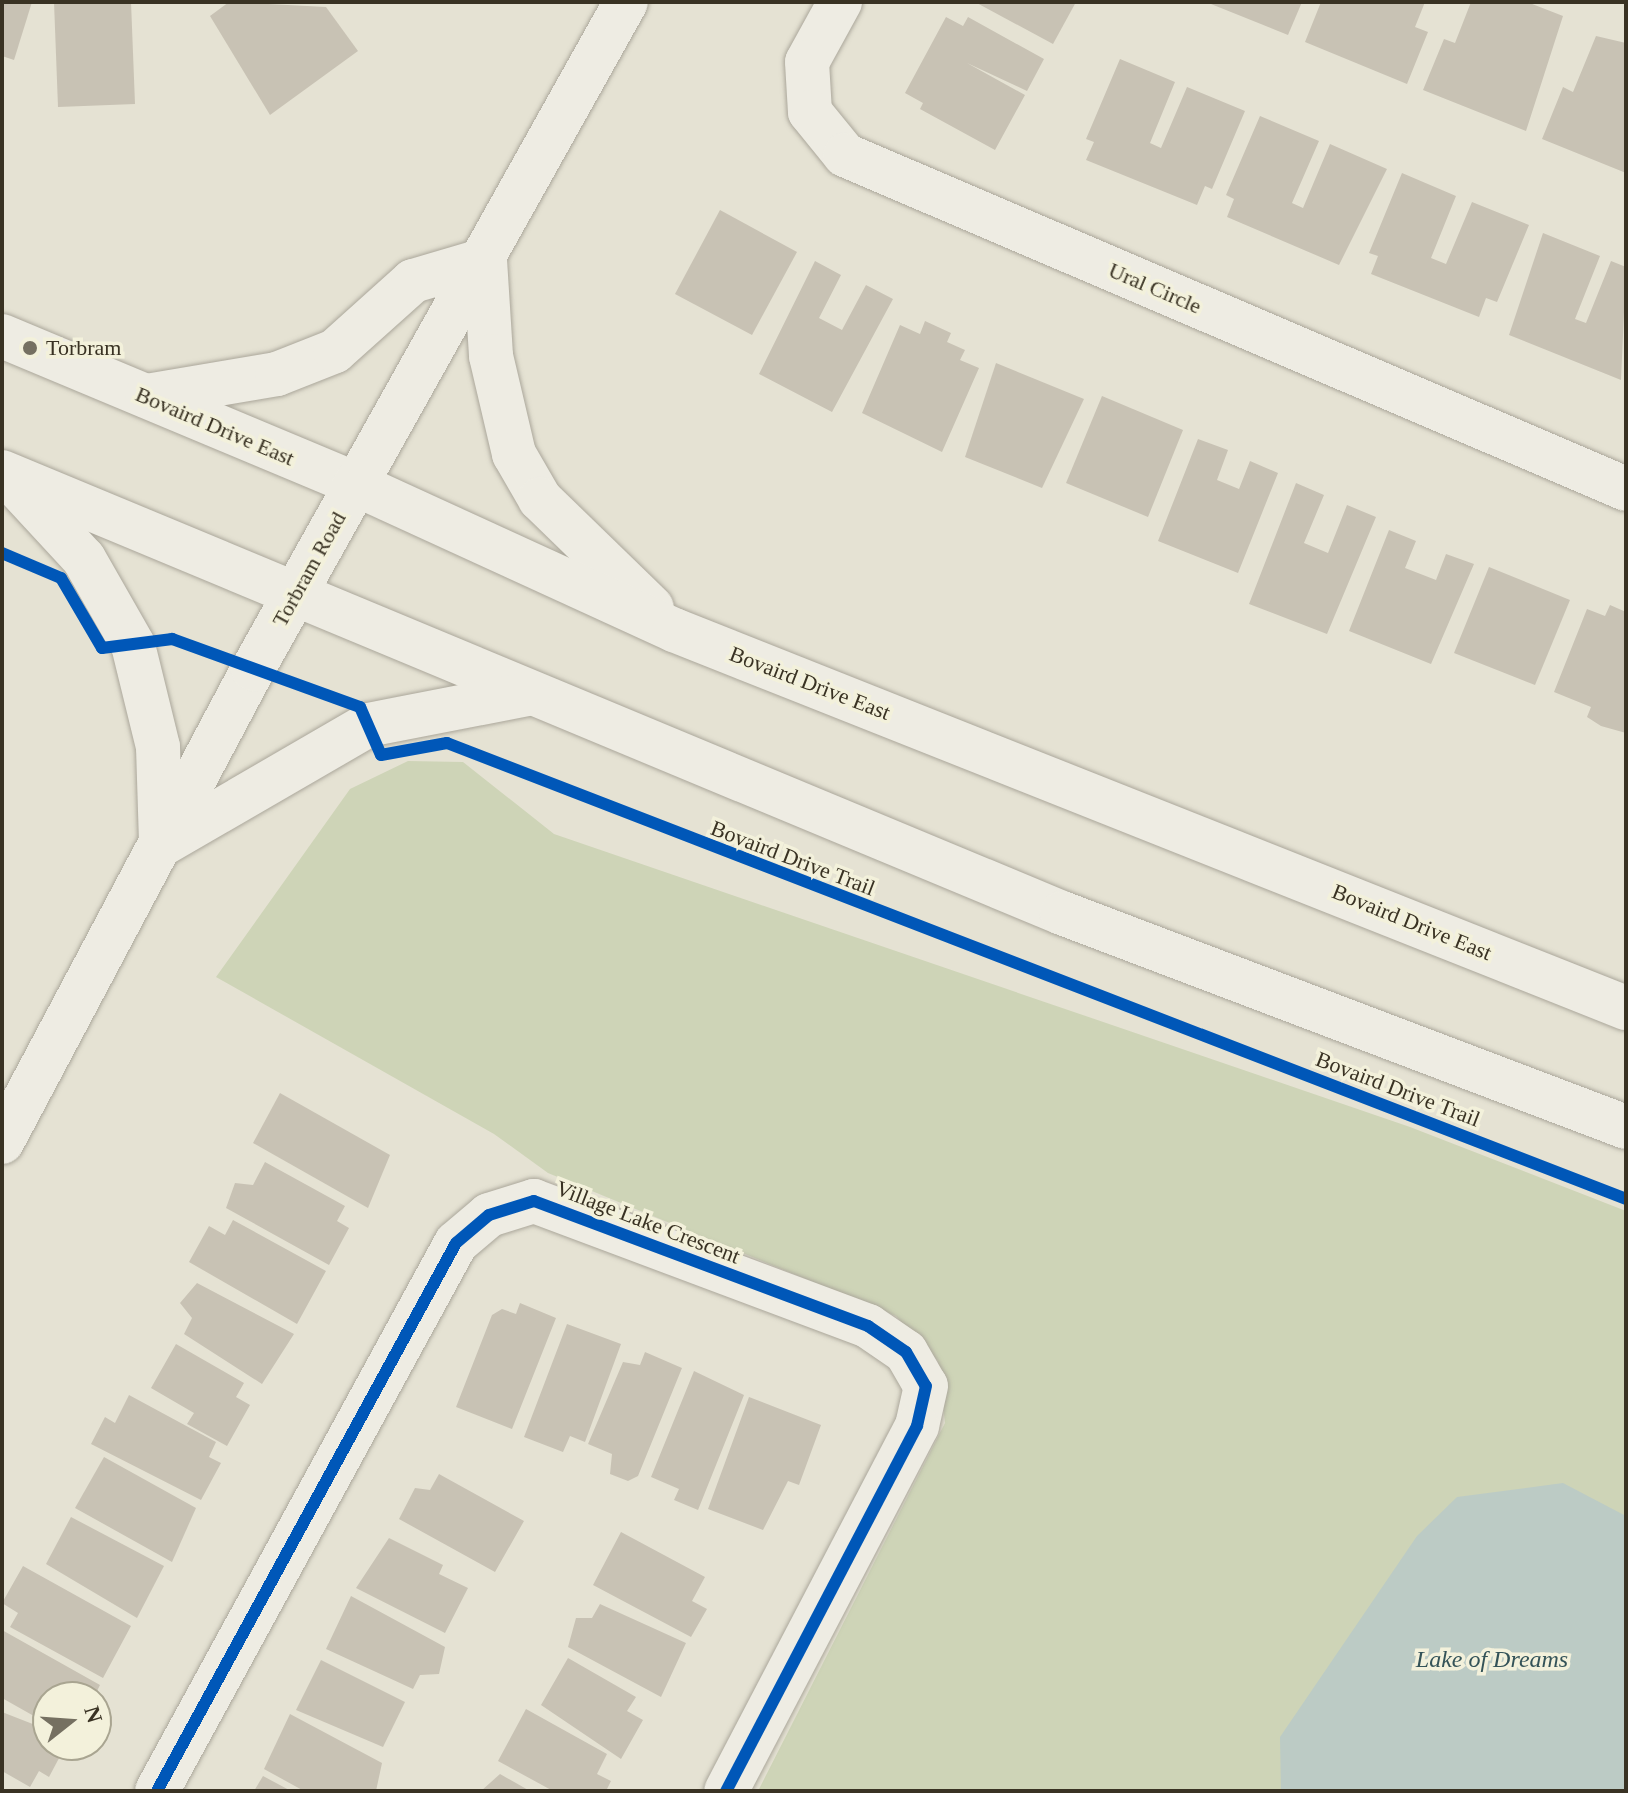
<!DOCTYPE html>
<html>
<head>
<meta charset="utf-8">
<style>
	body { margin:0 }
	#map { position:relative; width:1628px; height:1793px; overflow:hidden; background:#e5e2d3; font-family:"Times New Roman",serif }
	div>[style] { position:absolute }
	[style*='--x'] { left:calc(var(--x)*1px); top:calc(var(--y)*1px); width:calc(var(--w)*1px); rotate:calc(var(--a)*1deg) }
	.green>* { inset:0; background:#ced4b7 }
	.water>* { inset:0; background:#bccbc5 }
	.building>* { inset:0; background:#c8c2b4 }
	.roads { filter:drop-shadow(0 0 2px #aba79b) drop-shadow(0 0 2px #aba79b) }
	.street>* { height:44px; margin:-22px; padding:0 22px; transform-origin:22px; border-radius:22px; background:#eeece3 }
	.secondary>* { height:44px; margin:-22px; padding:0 22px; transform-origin:22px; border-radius:22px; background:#eeece3 }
	.cycleway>* { height:12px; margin:-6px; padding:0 6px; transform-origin:6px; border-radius:6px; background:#0057b8 }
	.dots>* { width:22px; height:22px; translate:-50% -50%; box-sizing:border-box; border:4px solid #f3f1db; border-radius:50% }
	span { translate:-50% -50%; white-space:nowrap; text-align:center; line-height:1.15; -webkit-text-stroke:7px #f3f1db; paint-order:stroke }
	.street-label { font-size:22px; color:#393223 }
	.poi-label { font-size:22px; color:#393223 }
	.left { translate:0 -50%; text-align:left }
	.water-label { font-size:24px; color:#345358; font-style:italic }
	.frame { position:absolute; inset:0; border:4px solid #393223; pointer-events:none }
	.north { position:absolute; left:32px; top:1681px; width:80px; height:80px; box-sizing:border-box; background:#f3f1db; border:2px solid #a9a591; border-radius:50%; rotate:73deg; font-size:22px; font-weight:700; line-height:32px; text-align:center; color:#393223 }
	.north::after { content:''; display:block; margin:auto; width:28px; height:36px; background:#757061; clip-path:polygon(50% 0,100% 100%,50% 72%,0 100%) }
</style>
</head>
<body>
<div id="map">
	<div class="green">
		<div style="clip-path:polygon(408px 761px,463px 762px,554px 834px,1410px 1127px,1626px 1211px,1626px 1791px,758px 1791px,945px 1423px,938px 1361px,896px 1316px,548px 1173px,494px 1134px,216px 977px,350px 789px)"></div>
	</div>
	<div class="water">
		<div style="clip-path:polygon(1563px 1483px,1626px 1516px,1626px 1791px,1281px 1791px,1280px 1737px,1417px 1536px,1457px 1497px)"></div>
	</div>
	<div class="building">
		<div style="clip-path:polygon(2px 2px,32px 2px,14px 60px,2px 56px)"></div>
		<div style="clip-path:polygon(54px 2px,131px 2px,135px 104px,58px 107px)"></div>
		<div style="clip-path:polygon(229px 2px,326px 7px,358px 51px,270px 115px,210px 16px)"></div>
		<div style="clip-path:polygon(975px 2px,1076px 2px,1053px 44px)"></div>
		<div style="clip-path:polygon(1206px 2px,1302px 2px,1288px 35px)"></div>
		<div style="clip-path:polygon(1321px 2px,1425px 2px,1415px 27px,1428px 32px,1407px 84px,1305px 42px)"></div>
		<div style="clip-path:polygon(1471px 2px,1527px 2px,1563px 16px,1526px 131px,1423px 90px,1444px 39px,1455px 43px)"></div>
		<div style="clip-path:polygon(946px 17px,963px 26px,968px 17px,1044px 59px,1027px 91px,967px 63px,1025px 95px,995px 150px,920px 109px,923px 103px,905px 93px)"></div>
		<div style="clip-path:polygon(1596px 36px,1626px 43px,1626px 173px,1542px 139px,1563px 87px,1573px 92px)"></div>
		<div style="clip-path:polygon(1120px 59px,1175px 82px,1150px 143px,1161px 148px,1187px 87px,1245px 111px,1212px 189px,1205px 186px,1197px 205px,1086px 160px,1094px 142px,1086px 139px)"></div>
		<div style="clip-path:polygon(1260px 116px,1319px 141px,1292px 203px,1303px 208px,1330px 144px,1387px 169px,1339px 265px,1227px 217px,1234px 199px,1226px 195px)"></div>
		<div style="clip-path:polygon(1402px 173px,1456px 196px,1431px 258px,1446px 264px,1472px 202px,1529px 225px,1497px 302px,1486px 298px,1479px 317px,1371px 274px,1378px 256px,1369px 253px)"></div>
		<div style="clip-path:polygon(720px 210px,797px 252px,752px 335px,675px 294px)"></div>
		<div style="clip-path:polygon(1543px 233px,1600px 256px,1575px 319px,1586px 323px,1611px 261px,1626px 267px,1621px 380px,1509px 335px)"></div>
		<div style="clip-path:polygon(815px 261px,841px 275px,819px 318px,842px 330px,866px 285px,893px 299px,832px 412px,759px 374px)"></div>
		<div style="clip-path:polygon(925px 321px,951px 333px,947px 342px,965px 350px,960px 360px,979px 368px,942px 452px,862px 413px,900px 325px,920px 334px)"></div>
		<div style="clip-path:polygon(996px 363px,1084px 399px,1042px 488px,965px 457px)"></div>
		<div style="clip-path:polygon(1102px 396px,1183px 430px,1148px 517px,1066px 483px)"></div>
		<div style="clip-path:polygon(1198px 439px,1228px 450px,1217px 480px,1239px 489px,1250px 461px,1278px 473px,1238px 573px,1158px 541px)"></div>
		<div style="clip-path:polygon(1296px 483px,1324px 495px,1304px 543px,1328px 553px,1347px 505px,1376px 517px,1327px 634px,1249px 604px)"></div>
		<div style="clip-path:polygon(1389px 530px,1416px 541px,1405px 568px,1436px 580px,1446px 554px,1474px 564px,1431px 664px,1349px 631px)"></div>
		<div style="clip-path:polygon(1489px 567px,1570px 600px,1535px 685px,1454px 653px)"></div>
		<div style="clip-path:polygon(1610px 605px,1626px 612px,1626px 733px,1601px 726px,1587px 717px,1591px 707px,1554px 692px,1587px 609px,1605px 616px)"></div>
		<div style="clip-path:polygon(280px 1093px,390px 1155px,368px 1208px,253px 1143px)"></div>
		<div style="clip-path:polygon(265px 1162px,345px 1206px,337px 1221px,349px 1228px,329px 1265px,226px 1208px,235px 1183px,253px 1185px)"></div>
		<div style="clip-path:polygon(233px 1220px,326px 1271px,297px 1324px,189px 1262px,209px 1226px,225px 1235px)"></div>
		<div style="clip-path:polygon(197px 1283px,294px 1334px,262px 1384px,184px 1334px,192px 1318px,180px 1303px)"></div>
		<div style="clip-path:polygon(520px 1303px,556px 1318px,512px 1429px,456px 1407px,492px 1315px,502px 1309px,516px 1314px)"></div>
		<div style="clip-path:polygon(567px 1324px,621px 1344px,585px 1442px,570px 1436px,563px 1452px,524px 1437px)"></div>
		<div style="clip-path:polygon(176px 1344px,244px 1383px,236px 1397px,250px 1405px,227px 1446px,187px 1424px,194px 1413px,151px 1388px)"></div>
		<div style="clip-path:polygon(645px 1352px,682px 1368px,638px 1476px,628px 1481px,610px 1474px,612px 1454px,588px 1444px,623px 1362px,640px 1365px)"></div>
		<div style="clip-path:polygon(694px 1371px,744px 1395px,698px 1510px,674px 1500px,679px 1489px,651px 1477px)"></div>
		<div style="clip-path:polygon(129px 1395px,216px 1442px,209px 1457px,221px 1463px,201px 1500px,91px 1444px,105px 1417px,115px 1423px)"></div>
		<div style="clip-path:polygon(749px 1397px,821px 1425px,799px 1485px,788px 1481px,763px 1530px,708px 1509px)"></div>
		<div style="clip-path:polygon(104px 1457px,196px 1508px,172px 1562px,75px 1508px)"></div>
		<div style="clip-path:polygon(439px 1474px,524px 1521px,495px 1572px,399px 1519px,415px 1488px,430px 1490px)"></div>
		<div style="clip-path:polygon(71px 1517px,164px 1566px,137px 1618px,46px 1564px)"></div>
		<div style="clip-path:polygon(621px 1532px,705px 1577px,692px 1601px,707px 1609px,691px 1637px,593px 1585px)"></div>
		<div style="clip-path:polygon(389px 1538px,443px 1565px,439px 1574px,468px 1588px,445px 1633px,356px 1588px)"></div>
		<div style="clip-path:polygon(23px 1566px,131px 1626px,103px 1678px,10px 1627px,18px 1613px,2px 1603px)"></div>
		<div style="clip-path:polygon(351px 1596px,445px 1647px,439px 1674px,420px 1675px,413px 1689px,326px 1649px)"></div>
		<div style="clip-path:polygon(600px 1604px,686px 1643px,661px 1697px,568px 1647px,576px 1618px,592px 1618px)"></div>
		<div style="clip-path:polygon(2px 1630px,100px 1685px,94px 1697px,48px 1697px,48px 1724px,2px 1698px)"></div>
		<div style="clip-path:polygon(568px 1658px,636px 1697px,627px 1711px,643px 1720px,621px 1759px,541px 1705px)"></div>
		<div style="clip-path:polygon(321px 1660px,405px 1702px,383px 1747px,296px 1710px)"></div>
		<div style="clip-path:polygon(526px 1709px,607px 1754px,597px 1774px,611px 1781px,606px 1791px,553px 1791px,498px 1761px)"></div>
		<div style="clip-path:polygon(2px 1712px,48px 1730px,48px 1745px,66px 1745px,49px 1777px,39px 1771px,30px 1787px,2px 1771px)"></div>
		<div style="clip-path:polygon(290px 1714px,382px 1763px,376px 1791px,304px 1791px,264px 1769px)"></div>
		<div style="clip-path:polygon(500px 1774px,530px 1791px,481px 1791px)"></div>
		<div style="clip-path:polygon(263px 1776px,291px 1791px,254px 1791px)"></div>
	</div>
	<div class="roads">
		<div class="street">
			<div style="--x:840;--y:2;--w:68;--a:118.8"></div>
			<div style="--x:807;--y:62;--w:50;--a:86.6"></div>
			<div style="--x:810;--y:112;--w:55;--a:50.9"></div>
			<div style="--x:845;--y:155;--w:849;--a:23.15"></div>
			<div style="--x:157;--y:1791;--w:624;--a:-61.38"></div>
			<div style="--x:456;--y:1243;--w:43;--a:-40.3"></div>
			<div style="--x:489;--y:1215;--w:47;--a:-17.3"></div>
			<div style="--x:534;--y:1201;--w:357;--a:20.5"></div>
			<div style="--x:868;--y:1326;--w:46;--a:34.4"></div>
			<div style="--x:906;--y:1352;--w:39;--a:60"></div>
			<div style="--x:926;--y:1386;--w:41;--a:102.7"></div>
			<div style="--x:917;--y:1426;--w:412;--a:117.6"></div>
		</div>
		<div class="secondary">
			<div style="--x:485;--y:260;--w:96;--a:86.4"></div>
			<div style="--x:491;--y:356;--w:101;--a:76.8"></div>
			<div style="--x:514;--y:454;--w:52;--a:60"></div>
			<div style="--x:540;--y:499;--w:156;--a:44.2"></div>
			<div style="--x:2;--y:336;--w:383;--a:22.7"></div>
			<div style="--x:355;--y:484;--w:351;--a:24.6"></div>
			<div style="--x:674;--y:630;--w:1024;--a:21.66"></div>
			<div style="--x:147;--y:396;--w:132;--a:-9.6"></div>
			<div style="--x:277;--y:374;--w:62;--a:-21.6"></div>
			<div style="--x:335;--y:351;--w:105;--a:-41.9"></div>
			<div style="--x:413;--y:281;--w:75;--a:-16.3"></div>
			<div style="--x:2;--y:472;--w:1148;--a:22.59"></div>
			<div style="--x:1062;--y:913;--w:603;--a:20.78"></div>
			<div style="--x:12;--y:481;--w:106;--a:47.3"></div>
			<div style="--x:84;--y:559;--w:99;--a:60.3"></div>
			<div style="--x:133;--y:645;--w:105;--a:76.2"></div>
			<div style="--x:158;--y:747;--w:93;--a:88.2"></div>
			<div style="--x:161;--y:845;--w:239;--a:-30.1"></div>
			<div style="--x:368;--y:725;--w:163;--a:-11"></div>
			<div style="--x:2;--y:1142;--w:535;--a:-62.05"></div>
			<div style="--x:253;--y:669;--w:764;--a:-60.79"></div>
		</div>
	</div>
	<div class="cycleway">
		<div style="--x:2;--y:553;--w:64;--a:23"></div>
		<div style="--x:61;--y:578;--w:81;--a:59.6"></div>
		<div style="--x:102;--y:648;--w:71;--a:-7.3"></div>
		<div style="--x:172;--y:639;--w:200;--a:19.9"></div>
		<div style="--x:360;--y:707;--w:52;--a:66.4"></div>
		<div style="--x:381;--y:755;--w:67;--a:-10.3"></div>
		<div style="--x:447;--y:743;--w:1264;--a:21.14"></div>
		<div style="--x:157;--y:1791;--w:624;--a:-61.38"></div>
		<div style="--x:456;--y:1243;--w:43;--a:-40.3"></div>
		<div style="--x:489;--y:1215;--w:47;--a:-17.3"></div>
		<div style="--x:534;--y:1201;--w:357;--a:20.5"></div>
		<div style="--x:868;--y:1326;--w:46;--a:34.4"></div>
		<div style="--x:906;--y:1352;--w:39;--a:60"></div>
		<div style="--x:926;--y:1386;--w:41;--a:102.7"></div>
		<div style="--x:917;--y:1426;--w:412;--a:117.6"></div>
	</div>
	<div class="dots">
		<div style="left:30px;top:348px;background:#757061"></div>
	</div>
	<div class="street-label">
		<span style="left:1155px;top:288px;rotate:23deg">Ural Circle</span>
		<span style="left:215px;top:426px;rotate:23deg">Bovaird Drive East</span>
		<span style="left:309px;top:569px;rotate:-61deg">Torbram Road</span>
		<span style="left:810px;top:683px;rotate:21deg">Bovaird Drive East</span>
		<span style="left:793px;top:858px;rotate:21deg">Bovaird Drive Trail</span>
		<span style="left:1412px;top:922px;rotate:22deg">Bovaird Drive East</span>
		<span style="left:1398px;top:1089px;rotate:21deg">Bovaird Drive Trail</span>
		<span style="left:648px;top:1222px;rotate:21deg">Village Lake Crescent</span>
	</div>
	<div class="poi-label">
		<span class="left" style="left:46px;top:348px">Torbram</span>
	</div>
	<div class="water-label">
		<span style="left:1492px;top:1660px">Lake of Dreams</span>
	</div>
	<div class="frame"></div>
	<div class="north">N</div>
</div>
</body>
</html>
